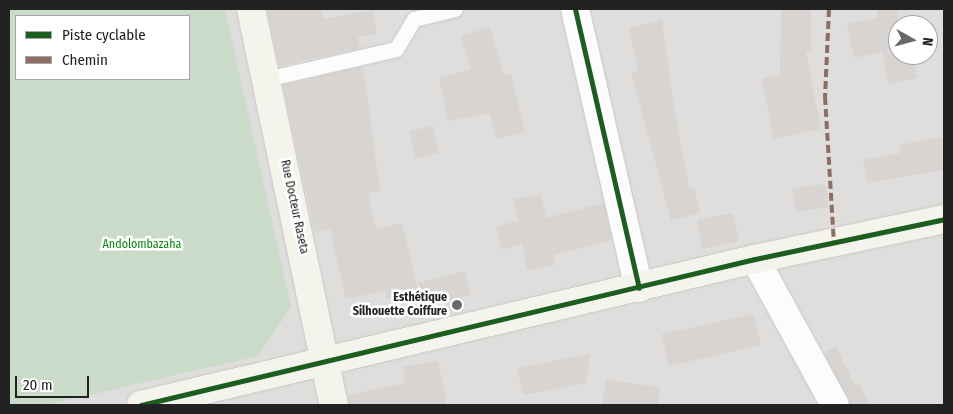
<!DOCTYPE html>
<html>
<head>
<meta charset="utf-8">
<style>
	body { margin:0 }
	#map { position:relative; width:953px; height:414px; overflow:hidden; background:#f0eeeb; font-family:"Fira Sans Condensed",sans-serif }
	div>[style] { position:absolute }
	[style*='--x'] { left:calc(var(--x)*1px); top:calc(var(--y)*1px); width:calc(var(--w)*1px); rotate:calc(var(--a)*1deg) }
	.residential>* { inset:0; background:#dfdedc }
	.cemetery>* { inset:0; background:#cadbca }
	.building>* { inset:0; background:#d7d4d2 }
	.roads { filter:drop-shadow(0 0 1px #c9c8c7) drop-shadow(0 0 1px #c9c8c7) }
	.lane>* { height:15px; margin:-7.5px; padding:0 7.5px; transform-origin:7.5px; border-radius:7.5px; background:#fdfcfc }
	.street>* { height:28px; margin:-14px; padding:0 14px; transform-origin:14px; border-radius:14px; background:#fdfcfc }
	.secondary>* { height:28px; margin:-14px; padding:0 14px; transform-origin:14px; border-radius:14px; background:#f4f4ed }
	.quiet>* { height:4px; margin-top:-2px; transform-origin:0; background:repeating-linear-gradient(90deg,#8d6e63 0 8px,transparent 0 12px) }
	.cycleway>* { height:5px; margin:-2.5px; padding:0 2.5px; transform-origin:2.5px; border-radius:2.5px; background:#1b5e20 }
	.dots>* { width:14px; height:14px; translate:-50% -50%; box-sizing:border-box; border:2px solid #fff; border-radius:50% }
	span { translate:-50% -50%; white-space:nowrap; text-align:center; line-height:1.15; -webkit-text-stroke:5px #fff; paint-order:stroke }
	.street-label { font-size:12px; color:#222 }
	.park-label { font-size:12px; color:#0c8416 }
	.poi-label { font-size:12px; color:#222; font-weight:700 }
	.right { translate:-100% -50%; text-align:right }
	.frame { position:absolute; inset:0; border:10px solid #222; pointer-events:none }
	.legend { position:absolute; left:15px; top:15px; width:175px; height:65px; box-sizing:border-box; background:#fff; border:1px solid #a7a7a7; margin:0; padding:6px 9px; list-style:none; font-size:15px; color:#222 }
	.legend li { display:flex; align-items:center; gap:10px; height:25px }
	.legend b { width:25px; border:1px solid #a7a7a7 }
	.north { position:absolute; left:888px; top:15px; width:50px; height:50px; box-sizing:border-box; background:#fff; border:1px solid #a7a7a7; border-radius:50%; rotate:97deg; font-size:14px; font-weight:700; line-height:20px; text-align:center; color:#222 }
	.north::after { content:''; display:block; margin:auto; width:18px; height:22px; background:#6a6968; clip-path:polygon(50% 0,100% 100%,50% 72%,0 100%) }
	.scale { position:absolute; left:15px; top:376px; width:74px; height:22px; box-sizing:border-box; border:2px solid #222; border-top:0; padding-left:6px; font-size:15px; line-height:18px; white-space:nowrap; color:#222; -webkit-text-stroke:4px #fff; paint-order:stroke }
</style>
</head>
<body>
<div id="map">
	<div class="residential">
		<div style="clip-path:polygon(evenodd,9px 9px,944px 9px,944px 405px,9px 405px,9px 9px,16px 16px,189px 16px,189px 79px,16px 79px,16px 16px,9px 9px,898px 25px,928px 25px,928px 55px,898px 55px,898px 25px)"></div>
	</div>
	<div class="cemetery">
		<div style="clip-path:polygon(evenodd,9px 9px,225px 9px,291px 307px,258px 356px,46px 405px,9px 405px,9px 9px,16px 16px,189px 16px,189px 79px,16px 79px,16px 16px)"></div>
	</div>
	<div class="building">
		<div style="clip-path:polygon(267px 9px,321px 9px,323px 19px,373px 10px,377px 34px,358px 37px,360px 48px,279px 66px)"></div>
		<div style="clip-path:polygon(781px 9px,811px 9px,811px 52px,806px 52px,821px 129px,774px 139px,762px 79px,780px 75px)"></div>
		<div style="clip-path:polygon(876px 9px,898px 9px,898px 55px,912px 55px,917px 78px,888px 84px,882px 52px,854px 58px,847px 24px,878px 18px)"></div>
		<div style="clip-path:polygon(662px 20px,675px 113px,689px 187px,694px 187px,700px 213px,671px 220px,631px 73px,638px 71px,629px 28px)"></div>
		<div style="clip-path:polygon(490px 27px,504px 76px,511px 74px,525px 132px,496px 139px,490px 113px,448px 121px,439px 77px,471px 70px,461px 36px)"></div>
		<div style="clip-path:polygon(363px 66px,380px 190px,368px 193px,376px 229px,402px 223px,418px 291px,387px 299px,385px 291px,346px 299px,330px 229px,315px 232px,283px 85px)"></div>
		<div style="clip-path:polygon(433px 126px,439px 153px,416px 158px,409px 131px)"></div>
		<div style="clip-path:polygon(944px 137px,944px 170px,867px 183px,863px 160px,900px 153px,899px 145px)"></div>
		<div style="clip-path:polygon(825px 184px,829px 207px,796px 212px,792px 189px)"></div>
		<div style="clip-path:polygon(541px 194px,546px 218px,604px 203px,612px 240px,553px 255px,555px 265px,527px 270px,522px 244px,502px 250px,496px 226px,518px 221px,513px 199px)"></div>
		<div style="clip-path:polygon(733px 213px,739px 241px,702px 249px,697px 220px)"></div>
		<div style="clip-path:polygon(465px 271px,471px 295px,424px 306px,418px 283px)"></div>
		<div style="clip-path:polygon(754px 314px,761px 345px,669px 366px,662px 334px)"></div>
		<div style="clip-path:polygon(836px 347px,855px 385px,859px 383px,870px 405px,851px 405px,824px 353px)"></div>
		<div style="clip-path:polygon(590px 354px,586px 383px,523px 395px,517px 368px)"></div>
		<div style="clip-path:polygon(438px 361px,447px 405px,349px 405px,348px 395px,405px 383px,403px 367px)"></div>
		<div style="clip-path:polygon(606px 380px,660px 387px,658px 405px,602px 405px)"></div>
	</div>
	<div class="roads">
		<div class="lane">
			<div style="--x:266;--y:79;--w:133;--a:-13"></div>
			<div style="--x:396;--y:49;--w:35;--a:-59"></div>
			<div style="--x:414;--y:19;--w:42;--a:-13.7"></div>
		</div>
		<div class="street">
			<div style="--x:575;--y:9;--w:286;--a:77.1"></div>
			<div style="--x:755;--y:259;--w:166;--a:61.3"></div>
		</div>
		<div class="secondary">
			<div style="--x:251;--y:9;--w:405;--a:78.2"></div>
			<div style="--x:141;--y:405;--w:631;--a:-13.38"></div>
			<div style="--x:755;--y:259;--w:193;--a:-11.9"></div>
		</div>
	</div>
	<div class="quiet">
		<div style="--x:829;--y:9;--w:88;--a:92.6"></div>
		<div style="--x:825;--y:97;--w:147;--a:86.5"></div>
	</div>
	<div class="cycleway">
		<div style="--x:575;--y:9;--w:286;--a:77.1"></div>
		<div style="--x:141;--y:405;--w:631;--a:-13.38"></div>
		<div style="--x:755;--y:259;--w:193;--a:-11.9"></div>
	</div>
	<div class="dots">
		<div style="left:457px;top:305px;background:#6a6968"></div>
	</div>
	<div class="street-label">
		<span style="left:294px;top:207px;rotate:78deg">Rue Docteur Raseta</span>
	</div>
	<div class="park-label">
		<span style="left:142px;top:245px">Andolombazaha</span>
	</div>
	<div class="poi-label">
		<span class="right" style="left:447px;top:305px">Esthétique<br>Silhouette Coiffure</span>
	</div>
	<div class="frame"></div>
	<ul class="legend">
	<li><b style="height:6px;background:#1b5e20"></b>Piste cyclable</li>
	<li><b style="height:6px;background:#8d6e63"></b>Chemin</li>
	</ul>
	<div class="north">N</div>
	<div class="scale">20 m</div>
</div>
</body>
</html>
